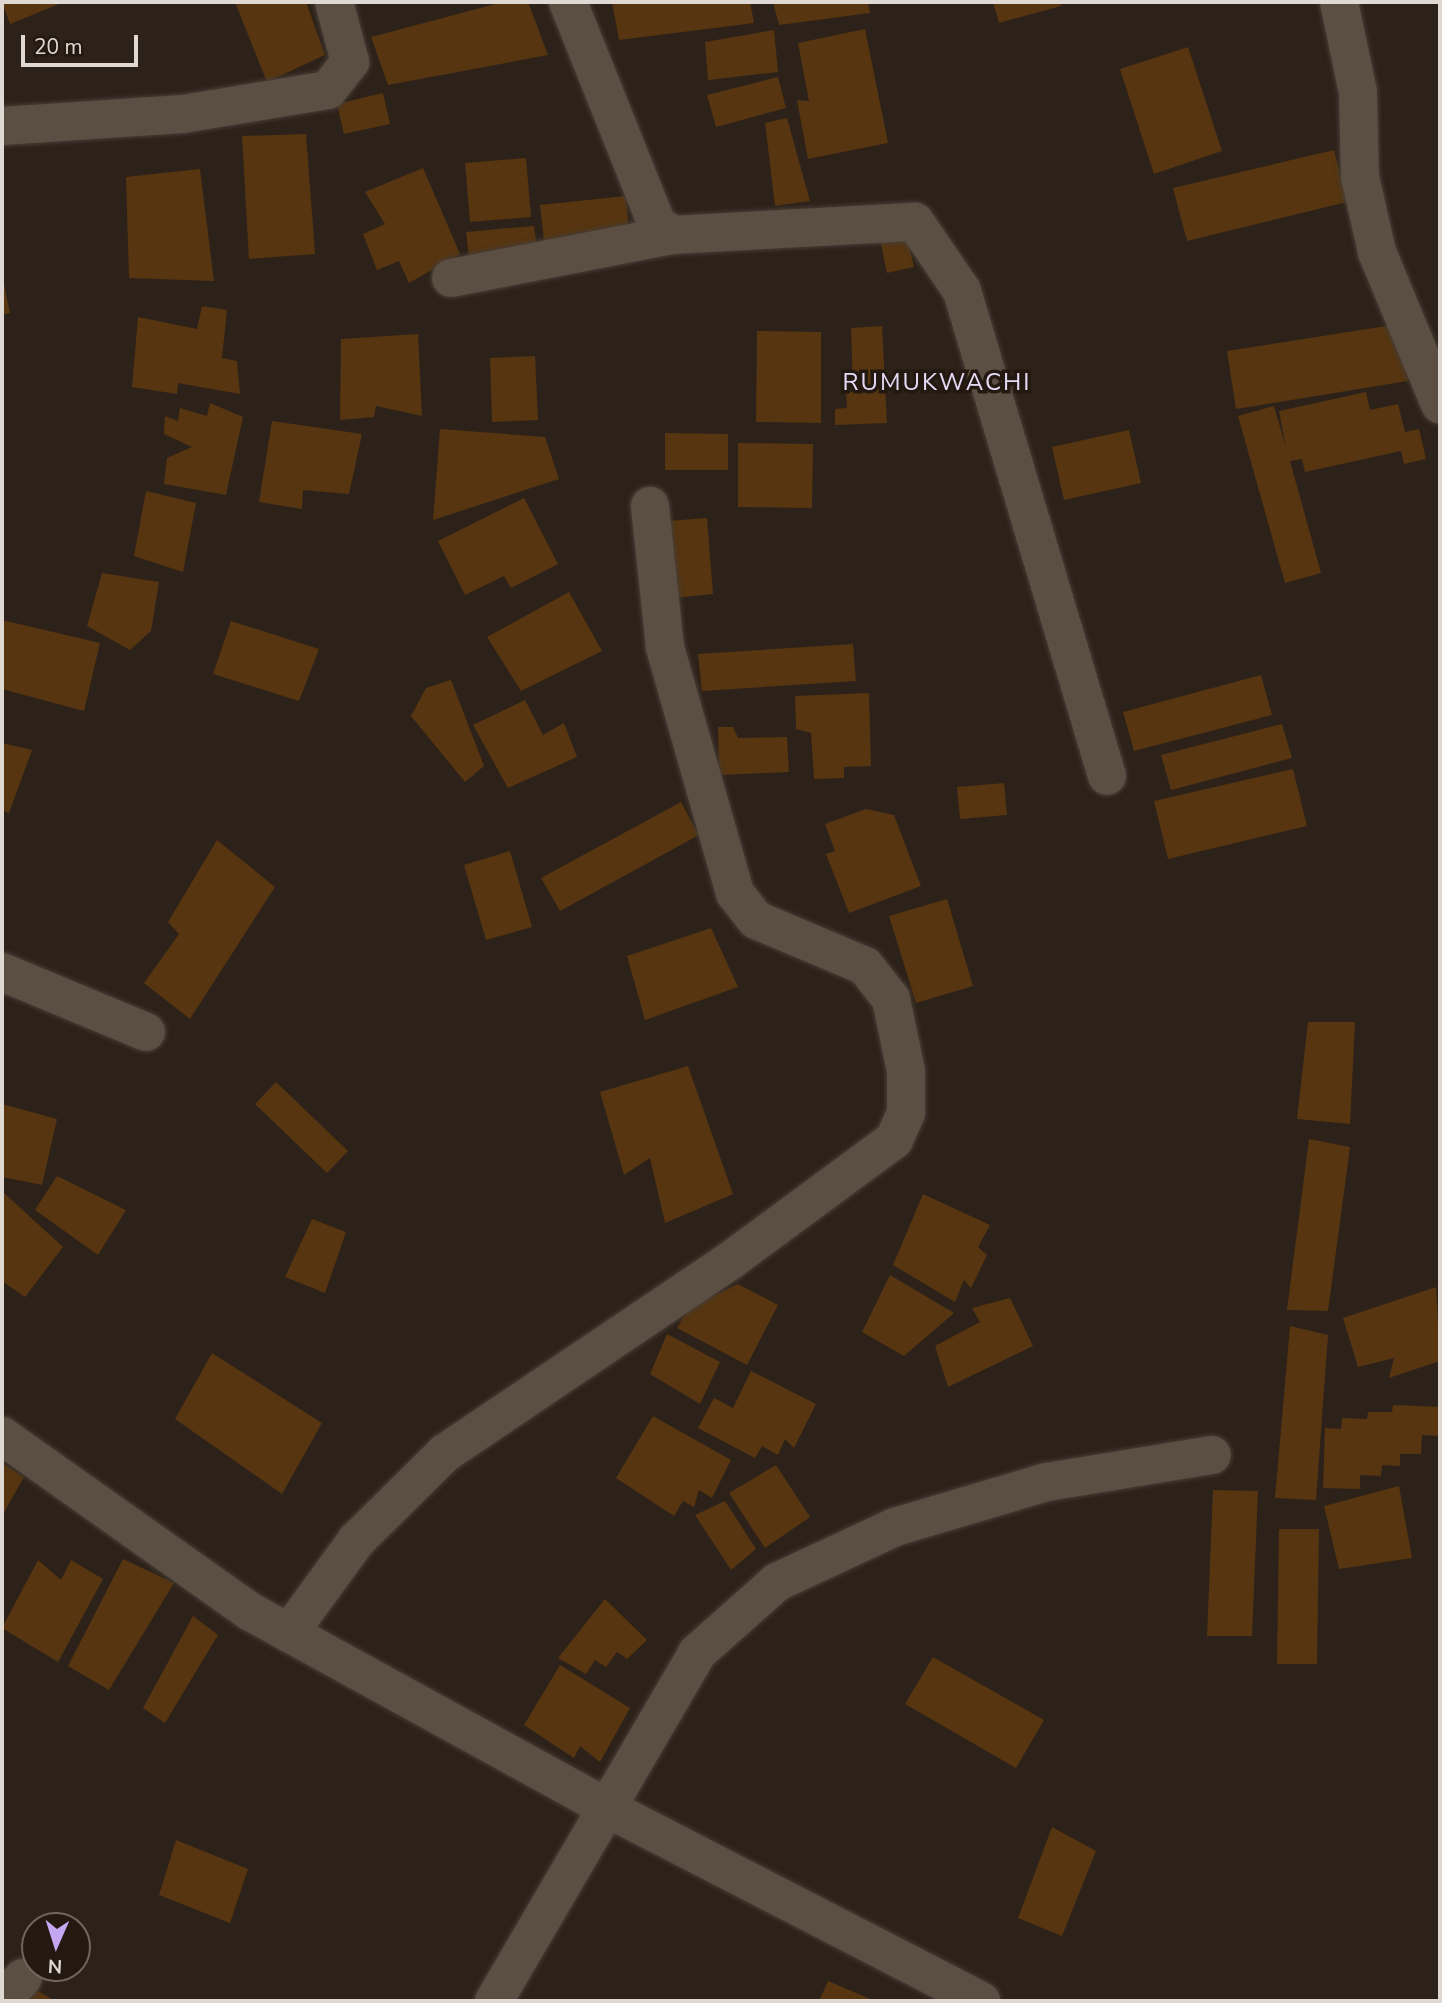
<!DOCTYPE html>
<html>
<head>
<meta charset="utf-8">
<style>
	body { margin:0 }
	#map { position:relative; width:1442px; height:2003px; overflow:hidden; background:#2d2219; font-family:"Nunito Sans",sans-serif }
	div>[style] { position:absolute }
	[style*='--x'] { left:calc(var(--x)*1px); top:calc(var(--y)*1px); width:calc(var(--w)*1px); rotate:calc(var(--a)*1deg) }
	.building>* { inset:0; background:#563510 }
	.roads { filter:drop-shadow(0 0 2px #463d36) drop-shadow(0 0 2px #463d36) }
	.minor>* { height:38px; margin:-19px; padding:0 19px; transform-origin:19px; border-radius:19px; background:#5b4f44 }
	span { translate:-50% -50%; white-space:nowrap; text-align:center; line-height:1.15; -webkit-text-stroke:7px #231910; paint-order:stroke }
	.quarter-label { font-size:24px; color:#e6dbf7; letter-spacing:2px }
	.frame { position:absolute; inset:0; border:4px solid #e0d9d3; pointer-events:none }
	.north { position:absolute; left:21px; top:1912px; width:70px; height:70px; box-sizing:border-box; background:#231910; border:2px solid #6f665e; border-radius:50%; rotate:183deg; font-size:19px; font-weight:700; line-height:28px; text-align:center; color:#e0d9d3 }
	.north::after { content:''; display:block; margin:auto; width:24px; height:32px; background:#c5a6f0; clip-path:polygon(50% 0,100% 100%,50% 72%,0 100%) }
	.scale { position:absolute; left:21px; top:35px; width:117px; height:32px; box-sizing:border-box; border:4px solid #e0d9d3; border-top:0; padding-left:9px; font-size:21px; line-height:24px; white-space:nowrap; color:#e0d9d3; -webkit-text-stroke:5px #231910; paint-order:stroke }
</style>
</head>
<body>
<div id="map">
	<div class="building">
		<div style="clip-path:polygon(2px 2px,64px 2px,10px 24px)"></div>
		<div style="clip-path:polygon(235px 2px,306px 2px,325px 55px,267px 82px)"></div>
		<div style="clip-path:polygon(503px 2px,528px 2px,548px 55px,388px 85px,371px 37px)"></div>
		<div style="clip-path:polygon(612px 2px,750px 2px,754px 23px,619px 40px)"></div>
		<div style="clip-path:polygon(773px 2px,868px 2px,870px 13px,779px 25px)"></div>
		<div style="clip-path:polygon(993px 2px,1060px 2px,1061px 6px,999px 23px)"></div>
		<div style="clip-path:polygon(865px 29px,888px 143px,808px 159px,797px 100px,809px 101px,798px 43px)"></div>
		<div style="clip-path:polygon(774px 30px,778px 72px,708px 80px,705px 42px)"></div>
		<div style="clip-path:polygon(1188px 47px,1222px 151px,1154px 174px,1120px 69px)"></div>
		<div style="clip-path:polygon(778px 77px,786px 108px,716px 127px,707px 95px)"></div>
		<div style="clip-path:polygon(383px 93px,390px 124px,344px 134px,337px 104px)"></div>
		<div style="clip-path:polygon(787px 118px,810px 201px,775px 206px,765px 123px)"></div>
		<div style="clip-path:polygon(306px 134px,315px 254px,249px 259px,242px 136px)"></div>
		<div style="clip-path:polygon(1334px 150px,1347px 202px,1187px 241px,1173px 188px)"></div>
		<div style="clip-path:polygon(526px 158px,531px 217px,470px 222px,465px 163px)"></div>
		<div style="clip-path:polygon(423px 168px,460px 254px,409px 283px,399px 261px,377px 270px,363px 234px,385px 224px,365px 192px)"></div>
		<div style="clip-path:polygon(200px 169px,214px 281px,129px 278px,126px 177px)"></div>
		<div style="clip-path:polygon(626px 196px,630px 241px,545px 250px,540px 205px)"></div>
		<div style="clip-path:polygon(534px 226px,538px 257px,470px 266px,466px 232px)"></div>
		<div style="clip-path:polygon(906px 233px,914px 267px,887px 273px,880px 239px)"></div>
		<div style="clip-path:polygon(3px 279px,10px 313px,2px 315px,2px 280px)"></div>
		<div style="clip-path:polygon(202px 306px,227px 310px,222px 358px,237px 361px,240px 394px,178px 383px,177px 394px,132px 387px,138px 317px,197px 329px)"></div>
		<div style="clip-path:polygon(1399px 324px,1408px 381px,1236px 409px,1227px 351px)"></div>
		<div style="clip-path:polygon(882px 326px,887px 423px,835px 425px,835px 409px,847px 408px,846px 392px,853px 392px,851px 328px)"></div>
		<div style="clip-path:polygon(757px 331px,821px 332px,821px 423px,756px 422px)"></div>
		<div style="clip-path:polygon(418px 334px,422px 416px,376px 406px,374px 417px,340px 420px,341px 339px)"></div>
		<div style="clip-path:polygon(535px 356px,538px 420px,492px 422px,490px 358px)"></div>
		<div style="clip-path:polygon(1366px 392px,1370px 410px,1398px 404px,1405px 432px,1419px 429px,1426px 459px,1404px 464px,1401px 451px,1305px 472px,1302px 459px,1290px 461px,1321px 573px,1285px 583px,1238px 416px,1274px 406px,1286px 448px,1279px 411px)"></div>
		<div style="clip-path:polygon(210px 403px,243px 417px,226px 495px,164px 484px,167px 458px,192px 447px,164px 434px,165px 416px,178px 421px,180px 408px,207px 416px)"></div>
		<div style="clip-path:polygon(272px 421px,362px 434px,349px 494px,303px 490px,302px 509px,259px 502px)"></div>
		<div style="clip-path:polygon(440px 429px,545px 437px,559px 479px,433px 520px)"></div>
		<div style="clip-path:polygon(1129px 430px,1141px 483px,1064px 500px,1052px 447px)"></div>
		<div style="clip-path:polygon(665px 433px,728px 434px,728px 470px,665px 470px)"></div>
		<div style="clip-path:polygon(738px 443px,813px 444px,812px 508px,738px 507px)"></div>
		<div style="clip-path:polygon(146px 491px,196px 503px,183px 572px,134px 556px)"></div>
		<div style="clip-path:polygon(524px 498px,558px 564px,511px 588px,504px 576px,465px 595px,438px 541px)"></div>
		<div style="clip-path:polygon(707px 518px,713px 594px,674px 598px,668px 521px)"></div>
		<div style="clip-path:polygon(102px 573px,159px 582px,151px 631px,130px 650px,87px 626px)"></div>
		<div style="clip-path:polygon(569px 592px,602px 651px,521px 691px,487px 637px)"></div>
		<div style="clip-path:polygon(2px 620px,100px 643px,84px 711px,2px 689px)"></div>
		<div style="clip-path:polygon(231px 621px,319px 649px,299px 701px,213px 674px)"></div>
		<div style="clip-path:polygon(853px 644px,856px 681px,702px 691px,698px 654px)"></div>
		<div style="clip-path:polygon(1261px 675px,1272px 715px,1134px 751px,1123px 712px)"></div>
		<div style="clip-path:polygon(451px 680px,484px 766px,465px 782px,411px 716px,426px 688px)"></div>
		<div style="clip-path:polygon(869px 693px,871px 766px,844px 767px,844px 778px,814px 779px,811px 733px,796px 729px,795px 696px)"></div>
		<div style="clip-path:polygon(525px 700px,543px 735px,564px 723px,577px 757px,508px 788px,473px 725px)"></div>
		<div style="clip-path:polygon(1282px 724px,1292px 758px,1171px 790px,1161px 755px)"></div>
		<div style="clip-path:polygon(718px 727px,733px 727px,738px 738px,787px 737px,789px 772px,719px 775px)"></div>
		<div style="clip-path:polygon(2px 743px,32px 750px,9px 813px,2px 810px)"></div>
		<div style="clip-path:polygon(1293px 769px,1307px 826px,1168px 859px,1154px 801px)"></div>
		<div style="clip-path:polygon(1004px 783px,1007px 815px,960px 819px,957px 787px)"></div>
		<div style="clip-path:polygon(681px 802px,699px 835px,560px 911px,541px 878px)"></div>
		<div style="clip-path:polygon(866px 809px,894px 815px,921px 886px,849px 913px,826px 854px,835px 851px,825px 824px)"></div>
		<div style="clip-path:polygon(217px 840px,275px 887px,190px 1019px,144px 983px,179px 934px,168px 922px)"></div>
		<div style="clip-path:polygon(510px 851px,532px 927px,486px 940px,464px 865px)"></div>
		<div style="clip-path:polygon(947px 899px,973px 986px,916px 1003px,889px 916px)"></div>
		<div style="clip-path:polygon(711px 928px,738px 987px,645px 1020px,627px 956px)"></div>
		<div style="clip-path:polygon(1308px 1022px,1355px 1022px,1350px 1124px,1297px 1119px)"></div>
		<div style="clip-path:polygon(688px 1066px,733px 1194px,665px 1223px,650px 1158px,624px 1175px,600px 1092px)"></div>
		<div style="clip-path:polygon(276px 1082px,348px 1151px,327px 1173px,255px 1104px)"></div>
		<div style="clip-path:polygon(2px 1104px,57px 1119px,42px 1185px,2px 1177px)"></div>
		<div style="clip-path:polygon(1309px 1139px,1350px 1147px,1328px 1311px,1287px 1310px)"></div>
		<div style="clip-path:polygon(57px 1176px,126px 1210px,98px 1255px,35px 1210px)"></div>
		<div style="clip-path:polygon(3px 1192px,63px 1247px,25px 1297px,2px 1281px)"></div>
		<div style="clip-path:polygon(923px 1194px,990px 1225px,978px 1247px,987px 1255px,971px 1288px,964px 1280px,955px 1302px,893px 1265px)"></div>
		<div style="clip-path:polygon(312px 1219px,346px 1232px,325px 1293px,285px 1277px)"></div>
		<div style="clip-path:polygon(890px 1275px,954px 1313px,904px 1356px,862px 1332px)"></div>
		<div style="clip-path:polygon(738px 1284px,778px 1305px,747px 1365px,677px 1328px,688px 1308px)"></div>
		<div style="clip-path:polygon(1436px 1287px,1440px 1361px,1389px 1378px,1394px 1358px,1358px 1367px,1343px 1318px)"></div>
		<div style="clip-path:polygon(1010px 1298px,1033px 1346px,948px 1387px,935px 1346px,980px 1322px,972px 1308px)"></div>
		<div style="clip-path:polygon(1290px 1326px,1328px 1335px,1316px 1500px,1275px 1498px)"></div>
		<div style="clip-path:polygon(667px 1334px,720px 1362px,700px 1404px,650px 1374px)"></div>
		<div style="clip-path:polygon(212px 1353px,322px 1423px,282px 1494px,175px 1419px)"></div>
		<div style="clip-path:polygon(751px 1371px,816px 1404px,794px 1448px,785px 1439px,778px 1455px,762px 1446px,755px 1458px,698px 1428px,714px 1398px,733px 1408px)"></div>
		<div style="clip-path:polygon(1393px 1405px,1440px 1407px,1439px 1436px,1422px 1435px,1421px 1454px,1400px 1454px,1400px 1466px,1382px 1465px,1381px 1476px,1360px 1475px,1360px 1489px,1323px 1488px,1325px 1428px,1341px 1429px,1342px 1418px,1367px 1419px,1368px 1412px,1392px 1412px)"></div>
		<div style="clip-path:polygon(653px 1416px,731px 1460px,712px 1498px,699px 1490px,694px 1507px,683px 1501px,674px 1516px,616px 1478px)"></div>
		<div style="clip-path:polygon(2px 1463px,24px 1477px,2px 1516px)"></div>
		<div style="clip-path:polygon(776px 1465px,810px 1517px,765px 1548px,729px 1493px)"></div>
		<div style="clip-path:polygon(1399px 1486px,1412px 1558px,1339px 1569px,1324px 1506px)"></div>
		<div style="clip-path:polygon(1213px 1490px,1258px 1491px,1252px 1636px,1207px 1636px)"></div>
		<div style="clip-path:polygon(725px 1501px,756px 1549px,731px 1570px,695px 1515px)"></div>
		<div style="clip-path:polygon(1279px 1529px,1319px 1529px,1317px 1664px,1277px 1664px)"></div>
		<div style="clip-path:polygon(123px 1559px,174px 1583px,109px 1690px,68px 1666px)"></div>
		<div style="clip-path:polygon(38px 1560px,61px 1580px,71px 1560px,103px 1579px,58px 1662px,2px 1628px)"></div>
		<div style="clip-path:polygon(605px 1599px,647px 1640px,627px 1659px,617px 1652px,606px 1667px,595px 1660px,586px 1674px,558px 1658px)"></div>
		<div style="clip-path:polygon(193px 1616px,218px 1635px,165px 1723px,143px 1708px)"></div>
		<div style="clip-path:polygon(933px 1657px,1044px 1720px,1016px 1768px,905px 1704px)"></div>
		<div style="clip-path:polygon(560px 1665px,630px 1708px,600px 1762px,580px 1746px,574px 1758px,524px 1725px)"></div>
		<div style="clip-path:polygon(1052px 1827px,1096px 1851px,1062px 1936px,1018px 1918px)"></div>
		<div style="clip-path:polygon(176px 1840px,248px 1869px,230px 1923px,159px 1895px)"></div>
		<div style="clip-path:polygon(828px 1981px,875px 2001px,819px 2001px)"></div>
		<div style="clip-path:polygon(36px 1990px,55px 2001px,29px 2001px)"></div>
	</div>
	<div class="roads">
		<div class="minor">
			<div style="--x:568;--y:2;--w:239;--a:68.2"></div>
			<div style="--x:657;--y:224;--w:19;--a:36"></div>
			<div style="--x:1339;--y:2;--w:92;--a:78.1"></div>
			<div style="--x:1358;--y:92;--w:85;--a:88.7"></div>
			<div style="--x:1360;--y:177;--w:77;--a:77.2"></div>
			<div style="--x:1377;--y:252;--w:165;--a:67.5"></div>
			<div style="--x:2;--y:126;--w:181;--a:-3.8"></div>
			<div style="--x:183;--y:114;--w:147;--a:-9.4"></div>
			<div style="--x:328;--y:90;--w:36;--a:-52"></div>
			<div style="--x:350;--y:62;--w:62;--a:-104.9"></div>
			<div style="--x:451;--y:278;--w:225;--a:-11"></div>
			<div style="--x:672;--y:235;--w:243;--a:-3.1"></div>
			<div style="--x:915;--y:222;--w:83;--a:55.7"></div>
			<div style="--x:962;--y:291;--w:506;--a:73.35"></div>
			<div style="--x:2;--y:972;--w:156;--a:22.6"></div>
			<div style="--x:2;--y:1436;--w:305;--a:35.3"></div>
			<div style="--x:251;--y:1612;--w:406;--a:28.8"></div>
			<div style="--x:607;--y:1808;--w:421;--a:27.3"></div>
			<div style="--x:289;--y:1633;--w:114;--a:-53.9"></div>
			<div style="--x:356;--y:1541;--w:125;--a:-44.7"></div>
			<div style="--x:445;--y:1453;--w:345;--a:-34"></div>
			<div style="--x:731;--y:1260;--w:202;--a:-36.4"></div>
			<div style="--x:894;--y:1140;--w:30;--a:-66"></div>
			<div style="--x:906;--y:1113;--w:42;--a:-90"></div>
			<div style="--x:906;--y:1071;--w:74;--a:-101.8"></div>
			<div style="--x:891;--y:999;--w:42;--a:-128.2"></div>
			<div style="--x:865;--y:966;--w:118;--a:-157.1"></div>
			<div style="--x:756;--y:920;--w:34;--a:-128"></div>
			<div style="--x:735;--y:893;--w:256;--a:-105.9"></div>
			<div style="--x:665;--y:647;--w:142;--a:-96.1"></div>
			<div style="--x:2;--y:2001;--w:31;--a:-48"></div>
			<div style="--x:494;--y:2001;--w:403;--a:-59.7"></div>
			<div style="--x:697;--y:1653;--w:107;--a:-41.6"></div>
			<div style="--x:777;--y:1582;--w:130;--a:-25"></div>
			<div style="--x:895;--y:1527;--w:159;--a:-16.5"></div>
			<div style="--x:1047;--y:1482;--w:167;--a:-9.3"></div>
		</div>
	</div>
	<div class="quarter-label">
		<span style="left:937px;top:383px">RUMUKWACHI</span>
	</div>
	<div class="frame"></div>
	<div class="north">N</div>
	<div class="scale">20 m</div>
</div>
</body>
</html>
